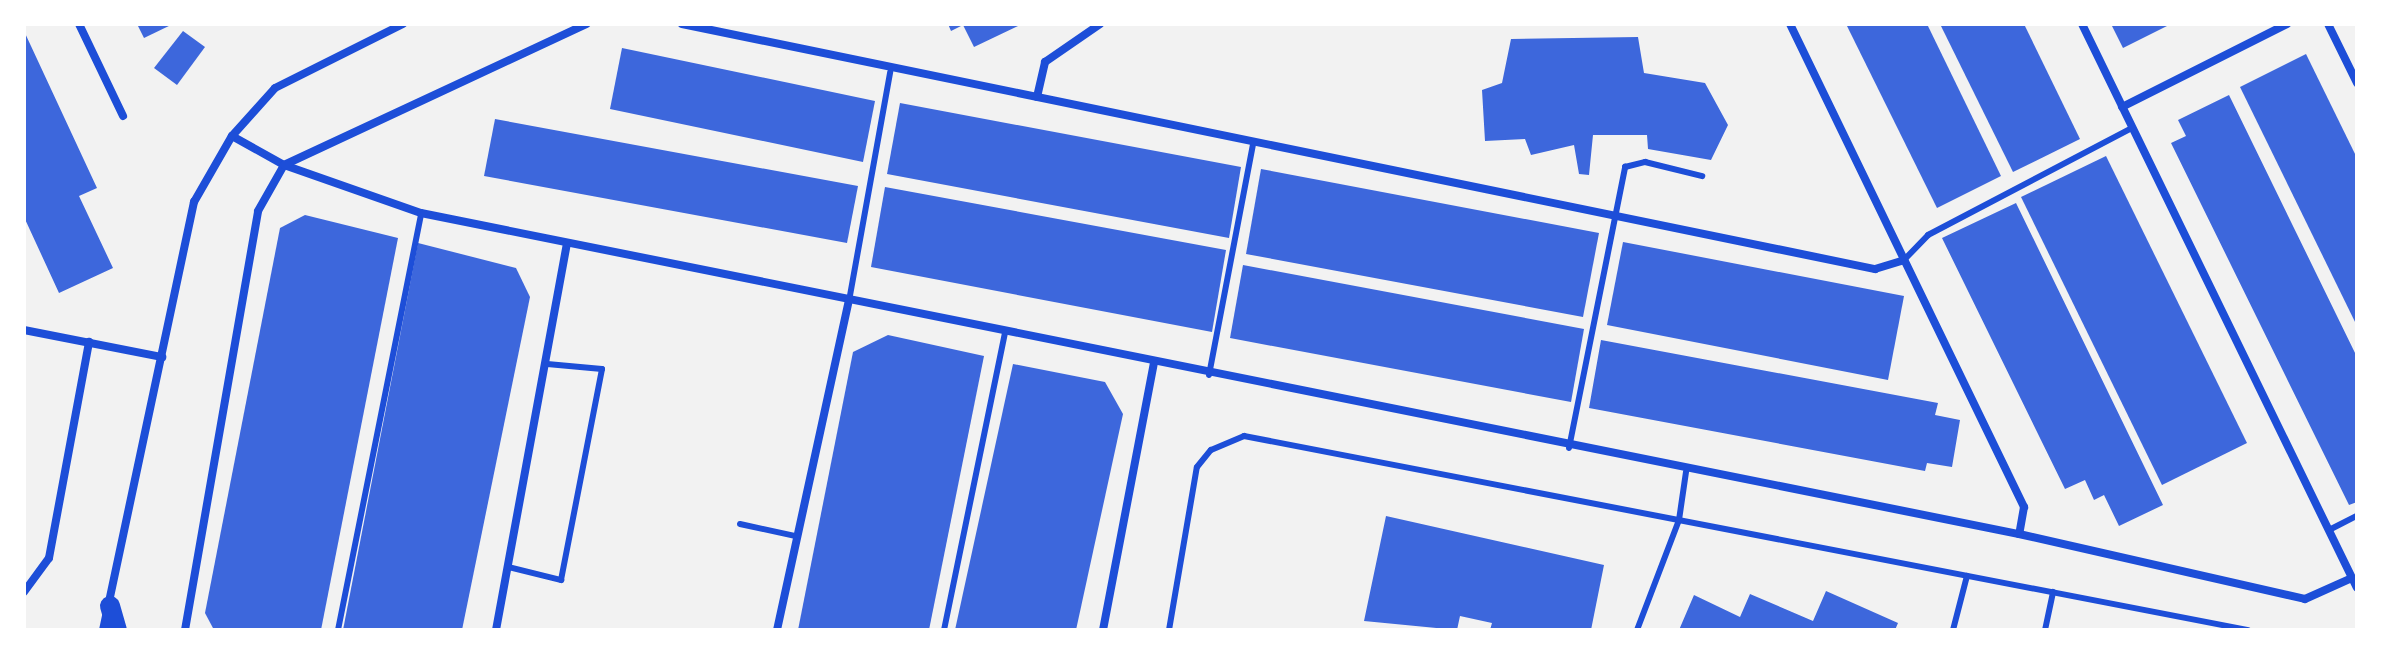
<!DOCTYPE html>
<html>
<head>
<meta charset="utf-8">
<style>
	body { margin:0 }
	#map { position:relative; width:2381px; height:654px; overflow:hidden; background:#f2f2f2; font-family:"PT Sans",sans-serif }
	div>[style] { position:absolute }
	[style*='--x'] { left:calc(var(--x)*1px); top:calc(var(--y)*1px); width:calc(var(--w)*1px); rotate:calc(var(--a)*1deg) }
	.building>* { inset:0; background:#3d67dc }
	.service>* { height:6px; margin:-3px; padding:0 3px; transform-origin:3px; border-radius:3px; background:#1d4ed8 }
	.minor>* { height:8px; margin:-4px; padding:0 4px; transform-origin:4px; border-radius:4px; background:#1d4ed8 }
	.primary>* { height:20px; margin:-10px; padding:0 10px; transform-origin:10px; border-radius:10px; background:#1d4ed8 }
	span { translate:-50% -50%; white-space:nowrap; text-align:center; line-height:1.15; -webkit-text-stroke:8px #fff; paint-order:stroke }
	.frame { position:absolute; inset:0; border:26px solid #fff; pointer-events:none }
</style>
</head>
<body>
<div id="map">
	<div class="building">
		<div style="clip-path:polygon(137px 24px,173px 24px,144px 38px)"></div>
		<div style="clip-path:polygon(948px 24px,1022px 24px,974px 47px,963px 25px,951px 31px)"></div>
		<div style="clip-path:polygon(1846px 24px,1927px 24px,2001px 176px,1937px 208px)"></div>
		<div style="clip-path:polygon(1940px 24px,2024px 24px,2080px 139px,2013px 172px)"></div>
		<div style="clip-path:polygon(2111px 24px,2171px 24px,2123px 48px)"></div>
		<div style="clip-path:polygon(24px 31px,97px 188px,79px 196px,113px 268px,59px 293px,24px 217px)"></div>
		<div style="clip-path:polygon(183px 31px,205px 47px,177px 85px,154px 68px)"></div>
		<div style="clip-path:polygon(1638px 37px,1644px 73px,1705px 83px,1728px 125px,1711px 160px,1648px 149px,1647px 135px,1593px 135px,1589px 175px,1579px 174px,1574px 145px,1531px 155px,1525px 139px,1485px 141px,1482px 90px,1502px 83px,1511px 39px)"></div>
		<div style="clip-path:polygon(622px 48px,875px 101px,863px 162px,610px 109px)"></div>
		<div style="clip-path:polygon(2306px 54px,2357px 158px,2357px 326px,2240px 87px)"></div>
		<div style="clip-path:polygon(2229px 95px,2357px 357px,2357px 502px,2349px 505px,2171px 143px,2186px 136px,2178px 120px)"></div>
		<div style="clip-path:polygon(900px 103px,1241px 167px,1229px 238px,887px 174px)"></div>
		<div style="clip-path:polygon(495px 119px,858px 186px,847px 243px,484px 176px)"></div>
		<div style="clip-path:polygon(2106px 156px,2247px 443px,2162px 485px,2021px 197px)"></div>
		<div style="clip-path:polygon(1261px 169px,1599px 233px,1583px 317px,1246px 254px)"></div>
		<div style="clip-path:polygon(885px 187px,1226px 250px,1212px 332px,871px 267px)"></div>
		<div style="clip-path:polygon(2016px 203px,2163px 505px,2119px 526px,2104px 495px,2094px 500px,2085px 480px,2065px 489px,1942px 238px)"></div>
		<div style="clip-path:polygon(305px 215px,398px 238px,321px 630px,214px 630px,205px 613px,280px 228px)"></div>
		<div style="clip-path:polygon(1623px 242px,1904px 296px,1888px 380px,1607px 325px)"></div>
		<div style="clip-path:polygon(418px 243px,516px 268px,530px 297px,462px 630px,343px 630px)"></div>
		<div style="clip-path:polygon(1243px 265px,1584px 329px,1571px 402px,1230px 338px)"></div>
		<div style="clip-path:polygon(888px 335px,984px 356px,929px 630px,798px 630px,853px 352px)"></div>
		<div style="clip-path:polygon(1601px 340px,1938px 403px,1935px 415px,1960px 420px,1952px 467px,1927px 463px,1925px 471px,1589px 408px)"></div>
		<div style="clip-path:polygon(1013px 364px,1105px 382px,1123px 414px,1076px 630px,955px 630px)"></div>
		<div style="clip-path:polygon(1386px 516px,1604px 565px,1591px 630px,1490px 630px,1492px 623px,1460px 616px,1457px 630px,1364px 621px)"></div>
		<div style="clip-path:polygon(1826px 591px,1898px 623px,1895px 630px,1679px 630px,1694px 595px,1740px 617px,1750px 594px,1813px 621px)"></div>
	</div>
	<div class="service">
		<div style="--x:1904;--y:260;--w:35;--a:-46"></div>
		<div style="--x:1928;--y:235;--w:230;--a:-27.7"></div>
		<div style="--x:849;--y:301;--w:233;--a:-79.8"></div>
		<div style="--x:1209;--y:375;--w:234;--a:-79.2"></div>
		<div style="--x:1569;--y:448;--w:287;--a:-78.7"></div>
		<div style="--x:1625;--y:167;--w:21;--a:-14"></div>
		<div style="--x:1645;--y:162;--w:59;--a:13.8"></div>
		<div style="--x:740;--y:524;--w:56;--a:12.3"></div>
		<div style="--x:2329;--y:530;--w:31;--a:-27"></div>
		<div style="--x:508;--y:567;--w:55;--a:13.8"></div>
		<div style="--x:561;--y:580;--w:215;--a:-79"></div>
		<div style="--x:602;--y:369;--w:55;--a:-174.8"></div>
		<div style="--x:338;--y:630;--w:425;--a:-78.7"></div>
		<div style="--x:944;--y:630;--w:303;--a:-78.4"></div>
		<div style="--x:1169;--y:630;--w:165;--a:-80.3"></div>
		<div style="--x:1197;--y:467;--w:22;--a:-51"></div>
		<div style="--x:1211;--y:450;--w:36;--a:-23"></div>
		<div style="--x:1244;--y:436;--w:1023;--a:10.94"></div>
		<div style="--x:1637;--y:630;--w:118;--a:-69.1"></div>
		<div style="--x:1679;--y:520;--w:49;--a:-81.7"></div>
		<div style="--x:1953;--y:630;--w:56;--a:-75.5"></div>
		<div style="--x:2045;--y:630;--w:39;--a:-78"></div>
	</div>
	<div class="minor">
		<div style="--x:79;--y:24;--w:102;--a:64.4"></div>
		<div style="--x:682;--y:24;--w:1218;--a:11.61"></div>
		<div style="--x:1875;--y:269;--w:30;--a:-17"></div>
		<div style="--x:1790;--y:24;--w:537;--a:64.15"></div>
		<div style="--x:2024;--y:507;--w:27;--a:100"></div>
		<div style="--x:2082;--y:24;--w:627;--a:64.01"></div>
		<div style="--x:2328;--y:24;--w:66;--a:63.8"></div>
		<div style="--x:1037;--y:97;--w:36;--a:-77"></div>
		<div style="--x:1045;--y:62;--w:67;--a:-34.6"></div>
		<div style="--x:2122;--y:107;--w:185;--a:-26.7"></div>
		<div style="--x:232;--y:136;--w:60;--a:29.1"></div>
		<div style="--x:284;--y:165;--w:145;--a:19.3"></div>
		<div style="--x:421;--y:213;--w:1630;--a:11.36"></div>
		<div style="--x:2019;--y:534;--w:293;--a:12.8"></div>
		<div style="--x:2305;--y:599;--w:51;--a:-24.1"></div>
		<div style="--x:24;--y:330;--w:141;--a:11.1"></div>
		<div style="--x:24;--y:592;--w:42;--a:-53.7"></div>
		<div style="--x:49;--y:558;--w:220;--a:-79.5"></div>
		<div style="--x:103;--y:630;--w:438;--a:-78"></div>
		<div style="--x:194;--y:202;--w:76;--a:-60.1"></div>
		<div style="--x:232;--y:136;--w:64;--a:-48.1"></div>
		<div style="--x:275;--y:88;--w:143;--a:-26.6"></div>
		<div style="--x:185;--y:630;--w:425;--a:-80.1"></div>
		<div style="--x:258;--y:211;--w:53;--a:-60.5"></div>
		<div style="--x:284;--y:165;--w:334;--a:-25"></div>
		<div style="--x:496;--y:630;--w:393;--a:-79.6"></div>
		<div style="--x:777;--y:630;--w:337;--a:-77.7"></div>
		<div style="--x:1103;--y:630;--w:272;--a:-79.2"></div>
	</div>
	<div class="primary">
		<div style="--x:110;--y:606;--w:25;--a:74"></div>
	</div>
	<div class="frame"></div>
</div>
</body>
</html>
